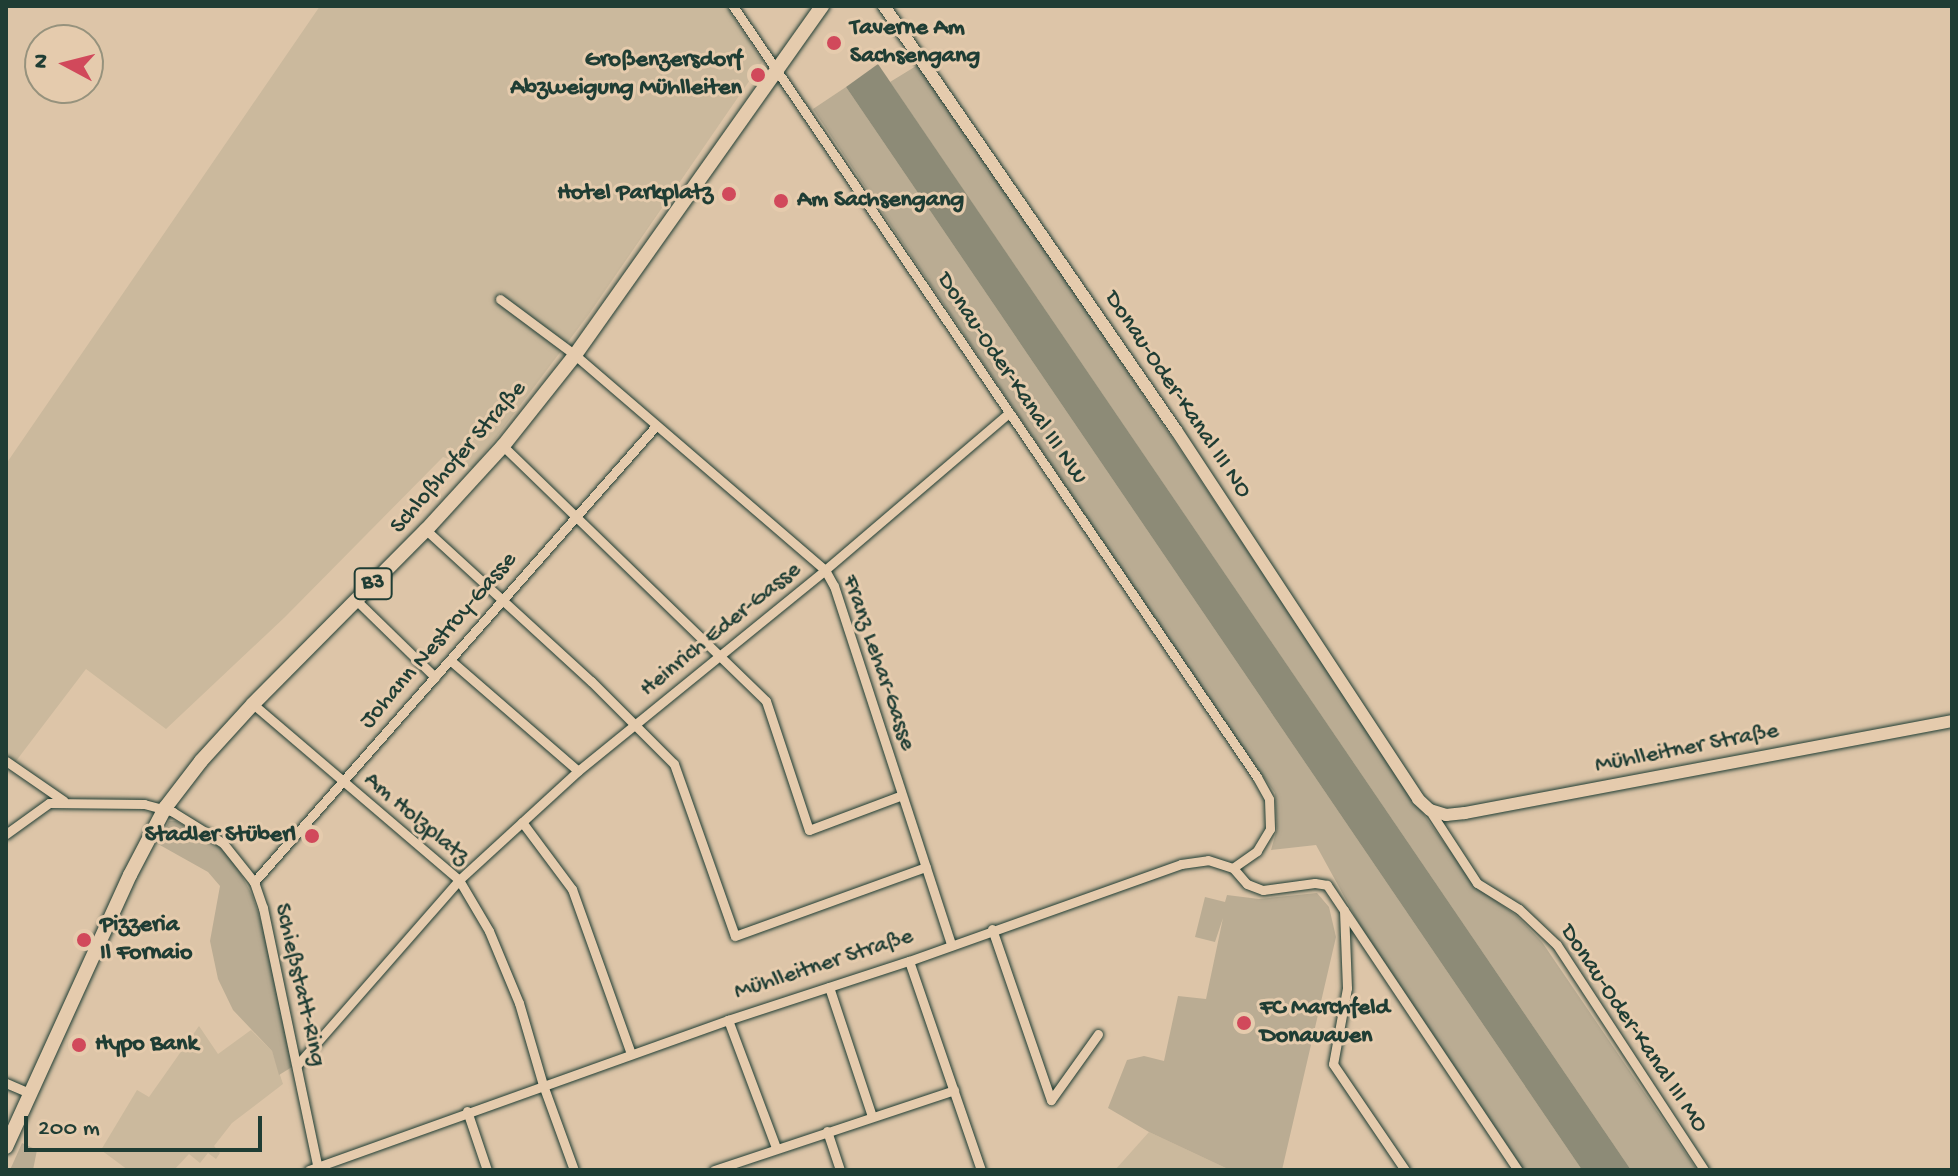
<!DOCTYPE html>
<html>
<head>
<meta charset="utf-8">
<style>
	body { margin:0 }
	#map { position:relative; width:1958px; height:1176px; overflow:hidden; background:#ddc5a8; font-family:"Gochi Hand",sans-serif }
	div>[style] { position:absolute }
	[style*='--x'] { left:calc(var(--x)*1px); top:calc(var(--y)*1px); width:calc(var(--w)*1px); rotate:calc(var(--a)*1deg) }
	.built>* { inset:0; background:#cbb99d }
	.green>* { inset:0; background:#baac93 }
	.water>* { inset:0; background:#8d8b77 }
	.roads { filter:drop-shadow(0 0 2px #1f3d34) drop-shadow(0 0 2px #1f3d34) }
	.street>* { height:9px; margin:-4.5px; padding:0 4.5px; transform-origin:4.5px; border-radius:4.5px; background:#e5cbad }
	.secondary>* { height:12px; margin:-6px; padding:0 6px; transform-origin:6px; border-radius:6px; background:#e5cbad }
	.primary>* { height:14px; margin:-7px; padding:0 7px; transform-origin:7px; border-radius:7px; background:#e5cbad }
	.dots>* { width:22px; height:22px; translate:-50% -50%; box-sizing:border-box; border:4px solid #e5cbad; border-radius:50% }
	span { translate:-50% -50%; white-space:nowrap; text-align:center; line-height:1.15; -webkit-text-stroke:6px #e5cbad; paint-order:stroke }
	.shield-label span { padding:2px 6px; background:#e5cbad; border:2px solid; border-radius:6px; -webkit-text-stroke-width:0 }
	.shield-label { font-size:22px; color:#1f3d34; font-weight:700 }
	.poi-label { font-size:24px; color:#1f3d34; font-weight:700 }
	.left { translate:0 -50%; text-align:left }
	.right { translate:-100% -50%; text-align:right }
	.street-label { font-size:24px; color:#1f3d34 }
	.frame { position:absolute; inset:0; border:8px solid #1f3d34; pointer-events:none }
	.north { position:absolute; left:24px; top:24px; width:80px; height:80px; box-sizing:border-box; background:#e5cbad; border:2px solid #96927d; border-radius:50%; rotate:277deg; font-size:22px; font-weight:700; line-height:32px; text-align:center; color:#1f3d34 }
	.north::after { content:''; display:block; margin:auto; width:28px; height:36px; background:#d1495b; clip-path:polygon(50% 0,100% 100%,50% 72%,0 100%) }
	.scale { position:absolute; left:24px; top:1116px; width:238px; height:36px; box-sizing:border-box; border:4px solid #1f3d34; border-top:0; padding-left:10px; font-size:24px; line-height:28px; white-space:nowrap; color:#1f3d34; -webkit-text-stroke:6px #e5cbad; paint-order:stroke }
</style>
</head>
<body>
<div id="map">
	<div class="built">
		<div style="clip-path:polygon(320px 6px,726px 6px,763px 61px,589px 314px,473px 468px,443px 457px,285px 617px,166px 729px,86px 669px,13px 765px,6px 761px,6px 464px)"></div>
		<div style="clip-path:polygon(199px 1026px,218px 1054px,251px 1030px,272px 1051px,283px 1084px,232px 1123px,214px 1146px,220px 1153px,216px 1159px,208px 1153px,200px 1163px,189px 1154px,174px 1170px,128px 1170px,101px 1150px,137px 1090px,149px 1097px)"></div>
		<div style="clip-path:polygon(1149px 1132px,1230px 1170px,1115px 1170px)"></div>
	</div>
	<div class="green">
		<div style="clip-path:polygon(921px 63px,1431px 825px,1478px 888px,1517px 916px,1542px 942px,1697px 1170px,1631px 1170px,890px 82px)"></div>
		<div style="clip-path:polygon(846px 87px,1582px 1170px,1521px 1170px,1373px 949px,1316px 845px,1271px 850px,1277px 829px,1275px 793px,1215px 709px,813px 109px)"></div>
		<div style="clip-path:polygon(169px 821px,176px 821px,220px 847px,236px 865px,252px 895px,264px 930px,292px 1067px,279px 1075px,272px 1051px,233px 1010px,218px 979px,210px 941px,220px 886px,208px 872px,158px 844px)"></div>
		<div style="clip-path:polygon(1317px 893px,1329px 907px,1336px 937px,1282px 1170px,1230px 1170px,1149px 1132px,1108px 1108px,1127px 1060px,1144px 1056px,1164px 1061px,1178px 996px,1206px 999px,1223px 918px,1215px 942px,1195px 937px,1205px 897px,1225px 902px,1227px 895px,1259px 899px)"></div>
		<div style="clip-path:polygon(22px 1143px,37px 1150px,33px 1170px,10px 1170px)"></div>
	</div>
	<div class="water">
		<div style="clip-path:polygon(878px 64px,1631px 1170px,1582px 1170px,846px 87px)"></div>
	</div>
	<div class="roads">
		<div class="street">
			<div style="--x:733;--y:6;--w:932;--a:55.8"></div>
			<div style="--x:1257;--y:777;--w:25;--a:61"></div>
			<div style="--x:1269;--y:799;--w:30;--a:88"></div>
			<div style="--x:1270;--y:829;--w:26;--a:121"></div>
			<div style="--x:1257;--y:851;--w:29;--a:145"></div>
			<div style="--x:500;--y:299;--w:94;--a:36.7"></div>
			<div style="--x:575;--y:355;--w:330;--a:40.7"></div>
			<div style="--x:825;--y:570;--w:18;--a:61"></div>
			<div style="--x:834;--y:586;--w:378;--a:71.9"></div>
			<div style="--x:503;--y:446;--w:366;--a:44.1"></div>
			<div style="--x:766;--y:701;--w:136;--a:71.6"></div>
			<div style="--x:809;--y:830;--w:99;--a:-20.6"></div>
			<div style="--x:426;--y:530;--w:224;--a:42.5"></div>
			<div style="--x:591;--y:681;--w:117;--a:45"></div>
			<div style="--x:674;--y:764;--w:182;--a:70.5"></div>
			<div style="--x:735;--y:936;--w:203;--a:-19.9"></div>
			<div style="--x:357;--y:601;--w:109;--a:44.3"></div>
			<div style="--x:450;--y:660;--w:169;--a:40.9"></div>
			<div style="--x:253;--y:704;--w:271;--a:40.5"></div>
			<div style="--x:459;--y:880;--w:59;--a:59.5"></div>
			<div style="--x:489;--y:931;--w:78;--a:67.4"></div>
			<div style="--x:519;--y:1003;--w:85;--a:73.7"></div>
			<div style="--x:543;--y:1085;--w:90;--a:70"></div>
			<div style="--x:6;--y:761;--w:70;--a:34.6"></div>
			<div style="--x:1430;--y:811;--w:86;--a:56.9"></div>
			<div style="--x:1477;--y:883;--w:49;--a:31.8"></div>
			<div style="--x:1519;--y:909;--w:52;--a:43.5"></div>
			<div style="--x:1557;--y:945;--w:269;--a:56.8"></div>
			<div style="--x:522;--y:822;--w:84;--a:53.3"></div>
			<div style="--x:572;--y:889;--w:175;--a:70.3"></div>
			<div style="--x:6;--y:834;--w:53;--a:-35.8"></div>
			<div style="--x:49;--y:803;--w:95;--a:0.6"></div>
			<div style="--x:144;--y:804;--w:30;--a:15"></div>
			<div style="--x:173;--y:812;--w:59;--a:31.8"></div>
			<div style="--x:223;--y:843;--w:50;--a:51.5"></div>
			<div style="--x:254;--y:882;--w:28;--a:71"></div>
			<div style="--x:263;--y:908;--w:263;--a:78.1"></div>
			<div style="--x:254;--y:882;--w:606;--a:-48.61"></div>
			<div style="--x:1344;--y:910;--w:78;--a:87.8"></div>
			<div style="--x:1347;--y:988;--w:77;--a:100.4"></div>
			<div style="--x:1333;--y:1064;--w:128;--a:55.8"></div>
			<div style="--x:992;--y:929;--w:181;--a:71"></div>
			<div style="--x:1051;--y:1100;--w:81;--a:-54.5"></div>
			<div style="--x:909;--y:961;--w:221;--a:71"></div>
			<div style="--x:829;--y:987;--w:136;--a:71.6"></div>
			<div style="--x:728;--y:1020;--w:137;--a:69.4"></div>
			<div style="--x:298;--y:1064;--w:244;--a:-48.8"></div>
			<div style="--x:459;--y:880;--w:161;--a:-42.5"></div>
			<div style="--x:578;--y:771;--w:318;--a:-39.1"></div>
			<div style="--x:825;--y:570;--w:242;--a:-40.5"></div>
			<div style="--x:6;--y:1083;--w:25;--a:23"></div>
			<div style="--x:467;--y:1111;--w:62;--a:71.3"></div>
			<div style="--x:827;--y:1131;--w:41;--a:71.6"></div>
			<div style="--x:309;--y:1170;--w:445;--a:-19.7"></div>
			<div style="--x:728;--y:1020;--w:190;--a:-18.1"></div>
			<div style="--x:909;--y:961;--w:289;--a:-19.6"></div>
			<div style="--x:1181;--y:864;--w:27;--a:-8"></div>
			<div style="--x:1208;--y:860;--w:26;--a:18"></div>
			<div style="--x:1233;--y:868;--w:21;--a:49"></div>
			<div style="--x:1247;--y:884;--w:17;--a:21"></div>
			<div style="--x:1263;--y:890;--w:52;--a:-7.7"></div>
			<div style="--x:1315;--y:883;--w:12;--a:9"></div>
			<div style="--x:1327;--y:885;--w:343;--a:56.2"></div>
			<div style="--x:714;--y:1170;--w:253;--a:-18.4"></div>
		</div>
		<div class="secondary">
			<div style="--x:884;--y:6;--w:515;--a:55.45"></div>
			<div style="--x:1176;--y:430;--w:441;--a:56.7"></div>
			<div style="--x:1418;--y:799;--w:16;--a:43"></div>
			<div style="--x:1430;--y:810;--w:17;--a:17"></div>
			<div style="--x:1446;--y:815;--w:19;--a:-6"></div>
			<div style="--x:1465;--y:813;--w:496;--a:-10.7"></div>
		</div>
		<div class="primary">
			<div style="--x:6;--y:1147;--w:299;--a:-65.5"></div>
			<div style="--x:130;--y:875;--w:76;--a:-62.4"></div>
			<div style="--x:165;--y:808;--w:59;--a:-52.5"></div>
			<div style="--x:201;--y:761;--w:77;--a:-47.6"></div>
			<div style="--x:253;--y:704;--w:245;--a:-45.2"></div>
			<div style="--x:426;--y:530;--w:114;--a:-47.5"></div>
			<div style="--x:503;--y:446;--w:116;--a:-51.6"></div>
			<div style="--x:575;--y:355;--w:428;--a:-54.7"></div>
		</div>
	</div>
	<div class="dots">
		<div style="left:834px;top:43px;background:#d1495b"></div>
		<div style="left:758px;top:75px;background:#d1495b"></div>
		<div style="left:729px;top:194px;background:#d1495b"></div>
		<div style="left:781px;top:201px;background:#d1495b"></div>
		<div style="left:312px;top:836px;background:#d1495b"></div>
		<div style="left:84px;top:940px;background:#d1495b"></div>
		<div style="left:1244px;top:1023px;background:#d1495b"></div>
		<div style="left:79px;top:1045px;background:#d1495b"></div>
	</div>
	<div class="shield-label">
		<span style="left:373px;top:584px">B3</span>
	</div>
	<div class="poi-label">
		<span class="left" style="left:850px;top:43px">Taverne Am<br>Sachsengang</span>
		<span class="right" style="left:742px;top:75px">Großenzersdorf<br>Abzweigung Mühlleiten</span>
		<span class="right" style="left:713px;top:194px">Hotel Parkplatz</span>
		<span class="left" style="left:797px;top:201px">Am Sachsengang</span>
		<span class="right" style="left:296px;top:836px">Stadler Stüberl</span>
		<span class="left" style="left:100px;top:940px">Pizzeria<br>Il Fornaio</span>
		<span class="left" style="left:1260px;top:1023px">FC Marchfeld<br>Donauauen</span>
		<span class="left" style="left:95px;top:1045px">Hypo Bank</span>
	</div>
	<div class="street-label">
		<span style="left:1011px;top:379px;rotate:56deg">Donau-Oder-Kanal III NW</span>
		<span style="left:1177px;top:395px;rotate:56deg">Donau-Oder-Kanal III NO</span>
		<span style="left:459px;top:458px;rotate:-49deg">Schloßhofer Straße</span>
		<span style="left:721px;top:630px;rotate:-39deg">Heinrich Eder-Gasse</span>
		<span style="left:439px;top:641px;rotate:-49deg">Johann Nestroy-Gasse</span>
		<span style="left:878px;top:663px;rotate:71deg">Franz Lehar-Gasse</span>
		<span style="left:1687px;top:749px;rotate:-11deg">Mühlleitner Straße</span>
		<span style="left:416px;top:819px;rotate:40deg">Am Holzplatz</span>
		<span style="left:824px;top:965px;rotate:-18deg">Mühlleitner Straße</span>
		<span style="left:299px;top:985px;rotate:77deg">Schießstatt-Ring</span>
		<span style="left:1633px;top:1029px;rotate:56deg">Donau-Oder-Kanal III MO</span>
	</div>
	<div class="frame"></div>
	<div class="north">N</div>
	<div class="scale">200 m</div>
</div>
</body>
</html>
